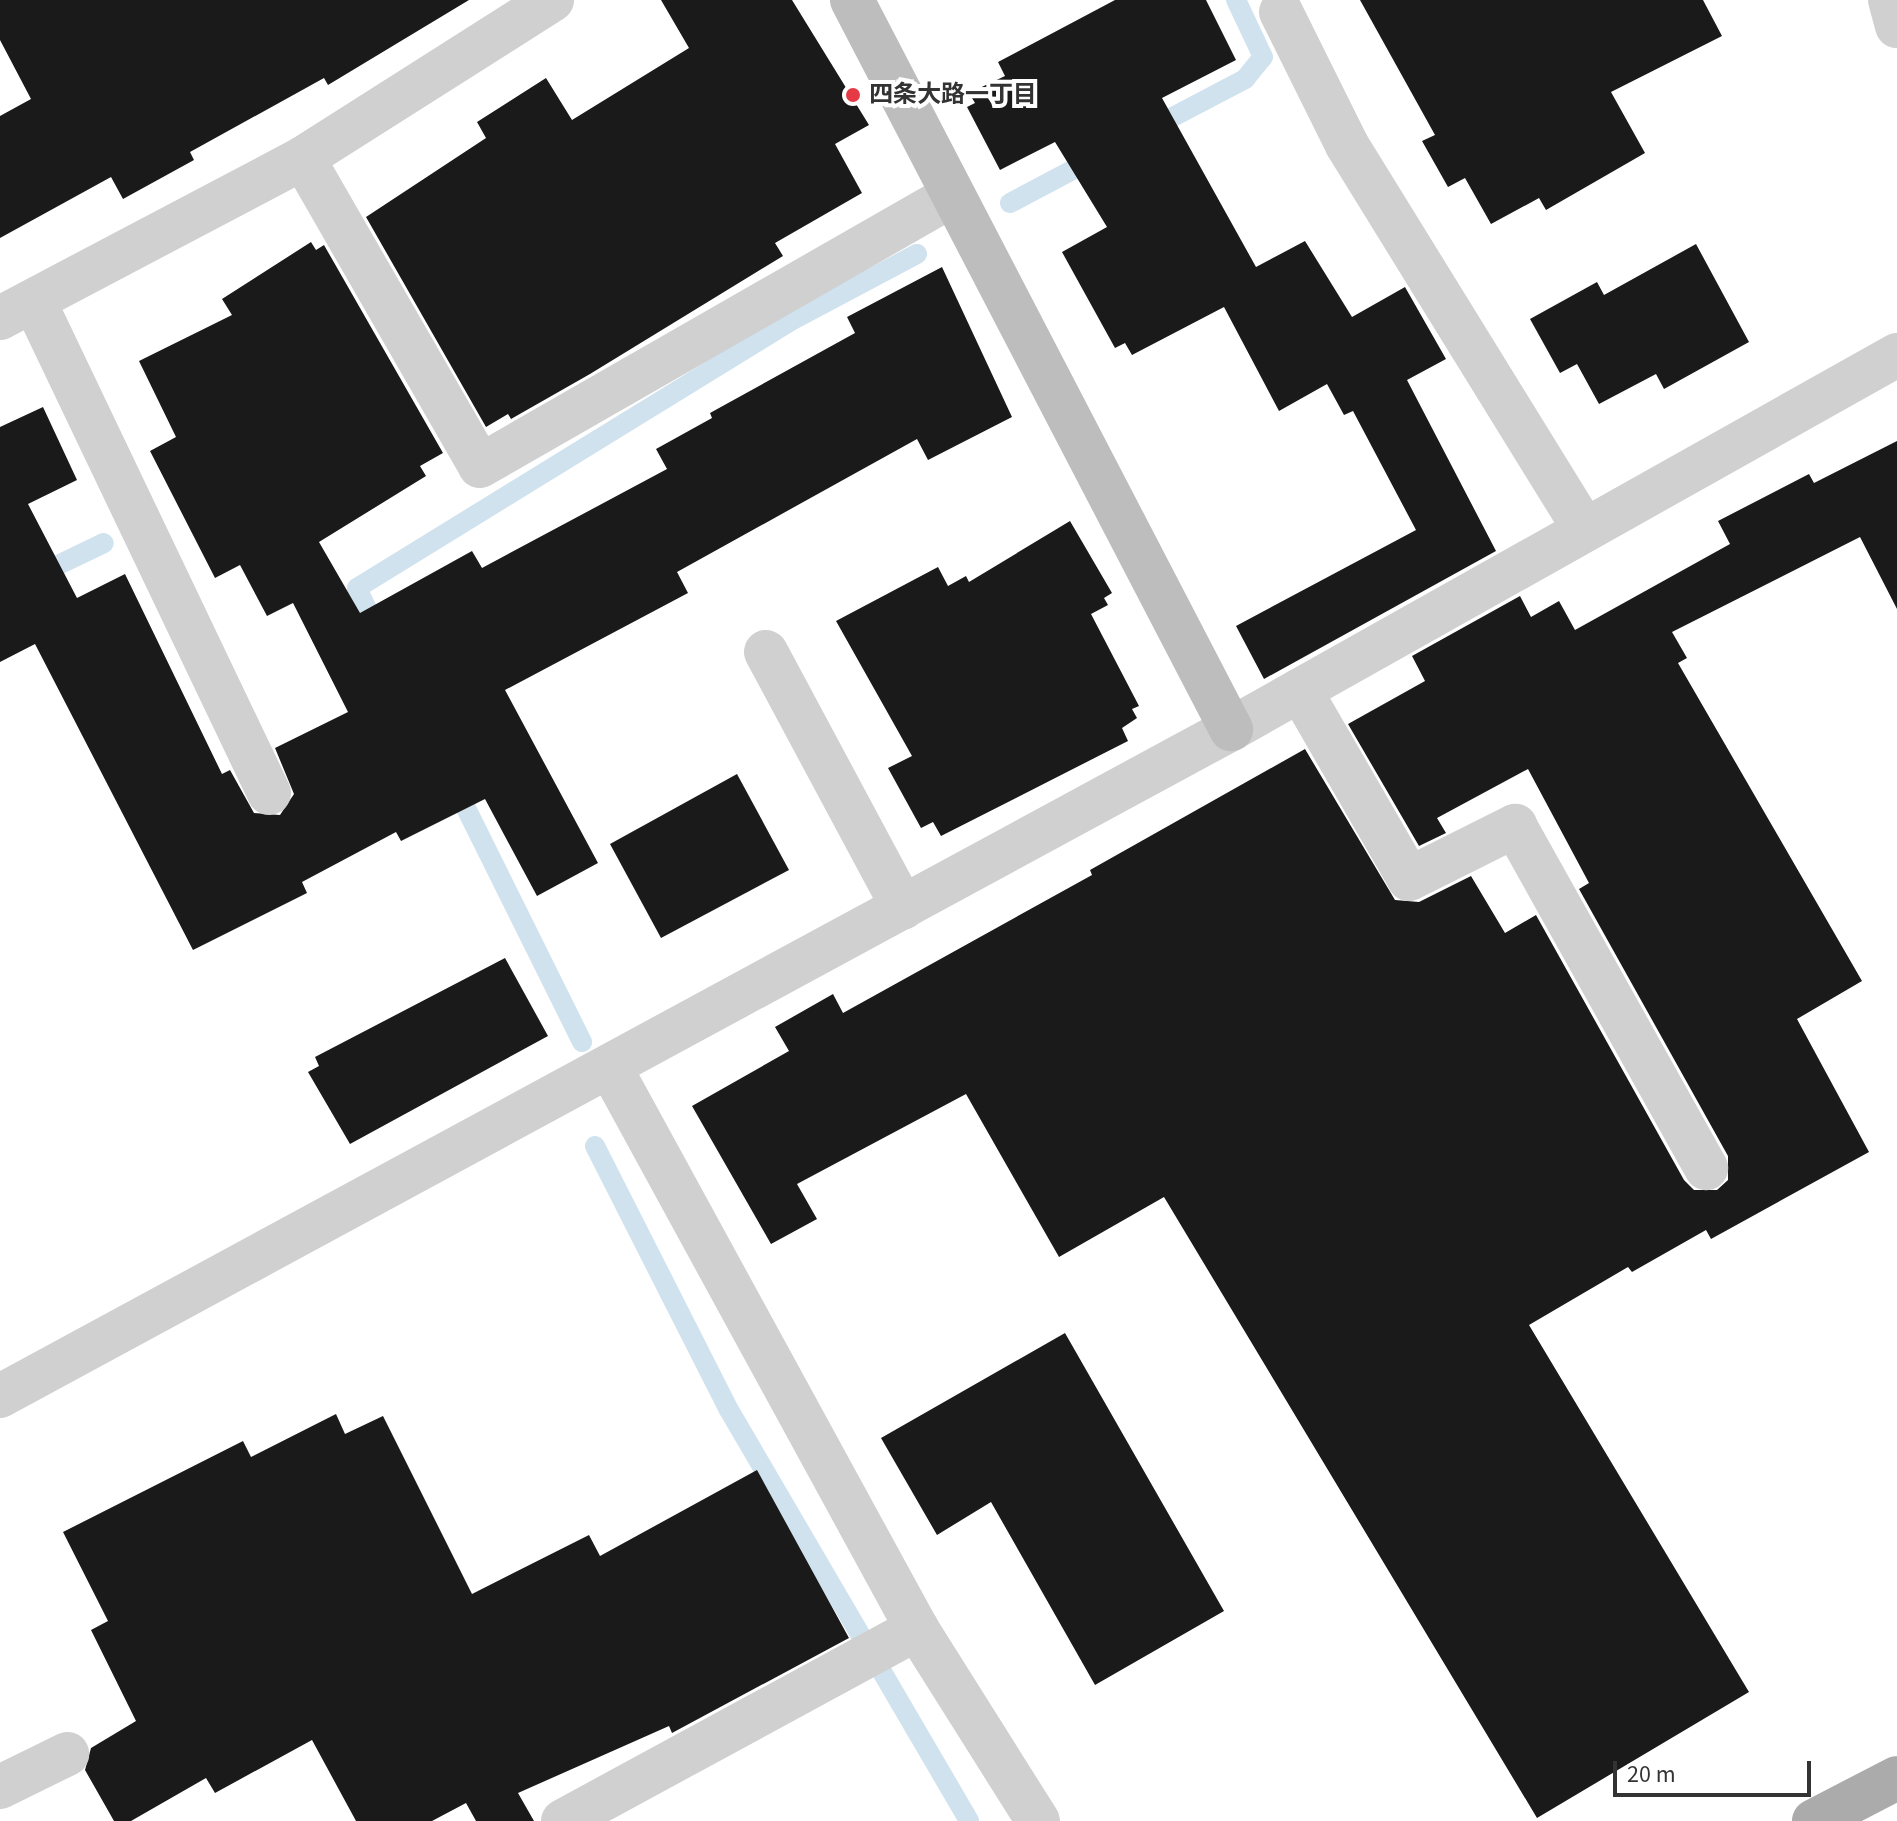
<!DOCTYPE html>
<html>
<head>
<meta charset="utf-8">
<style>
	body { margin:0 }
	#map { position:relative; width:1897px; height:1821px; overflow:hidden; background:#fff; font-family:"Source Sans 3","Noto Sans JP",sans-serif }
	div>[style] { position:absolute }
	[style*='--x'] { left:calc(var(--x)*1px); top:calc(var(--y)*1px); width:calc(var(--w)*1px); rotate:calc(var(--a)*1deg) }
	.stream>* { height:20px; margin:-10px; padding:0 10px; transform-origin:10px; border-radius:10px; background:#cfe2ee }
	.building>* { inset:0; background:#1a1a1a }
	.street>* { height:44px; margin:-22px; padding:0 22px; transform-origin:22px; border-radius:22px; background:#d0d0d0 }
	.secondary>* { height:44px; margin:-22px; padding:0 22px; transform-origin:22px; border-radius:22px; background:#bdbdbd }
	.primary>* { height:44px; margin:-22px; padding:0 22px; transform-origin:22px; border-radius:22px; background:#ababab }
	.dots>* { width:22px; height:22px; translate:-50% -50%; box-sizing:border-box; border:4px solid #fff; border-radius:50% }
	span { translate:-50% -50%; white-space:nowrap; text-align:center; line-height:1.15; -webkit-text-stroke:8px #fff; paint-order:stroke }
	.poi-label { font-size:24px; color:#333; font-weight:700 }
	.left { translate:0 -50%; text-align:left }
	.scale { position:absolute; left:1613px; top:1761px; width:198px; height:36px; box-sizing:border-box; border:4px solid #333; border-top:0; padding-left:10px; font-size:24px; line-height:28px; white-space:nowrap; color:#333; -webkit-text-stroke:6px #fff; paint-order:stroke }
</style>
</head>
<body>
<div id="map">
	<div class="stream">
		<div style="--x:1148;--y:130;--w:110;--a:-27.7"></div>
		<div style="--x:1245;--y:79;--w:28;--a:-51"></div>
		<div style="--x:1263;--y:57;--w:63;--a:-115.3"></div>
		<div style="--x:1010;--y:203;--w:96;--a:-27.9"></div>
		<div style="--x:0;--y:593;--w:115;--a:-25.7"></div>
		<div style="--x:379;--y:634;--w:51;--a:-115.6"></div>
		<div style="--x:357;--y:588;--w:507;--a:-31.62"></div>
		<div style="--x:789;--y:322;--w:145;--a:-28"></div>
		<div style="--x:454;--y:784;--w:288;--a:63.6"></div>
		<div style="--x:595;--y:1146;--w:296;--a:63.1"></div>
		<div style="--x:729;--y:1410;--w:476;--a:59.7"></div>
	</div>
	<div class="building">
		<div style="clip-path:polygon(0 0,469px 0,328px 85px,324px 78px,190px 152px,194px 160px,123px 199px,111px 177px,0 238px,0 116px,31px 99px,0 40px)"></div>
		<div style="clip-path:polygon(661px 0,792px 0,869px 125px,835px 144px,862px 193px,775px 243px,783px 256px,590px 374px,511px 419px,508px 414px,486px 427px,366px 217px,486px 138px,477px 122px,546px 78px,572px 120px,689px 48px)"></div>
		<div style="clip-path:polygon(1115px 0,1206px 0,1236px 60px,1162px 98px,1256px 267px,1305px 241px,1352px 317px,1405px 287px,1446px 359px,1407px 380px,1496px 551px,1264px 679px,1236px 626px,1416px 530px,1353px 411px,1344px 415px,1327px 384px,1279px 411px,1224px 307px,1132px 355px,1125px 343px,1115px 348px,1062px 252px,1107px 227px,1055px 142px,1000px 170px,967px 107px,975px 103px,969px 93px,1005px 76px,998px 62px)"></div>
		<div style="clip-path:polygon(1360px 0,1703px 0,1722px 36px,1611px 92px,1645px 153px,1546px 210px,1539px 198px,1491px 224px,1465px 178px,1448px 187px,1422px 141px,1435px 135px)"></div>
		<div style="clip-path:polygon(311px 242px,316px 250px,324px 245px,443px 453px,420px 466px,426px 476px,319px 542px,360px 613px,472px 551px,482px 568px,667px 469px,656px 449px,712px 418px,710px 413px,855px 333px,847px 317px,942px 267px,1012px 417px,928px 460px,917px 439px,677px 572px,688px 593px,505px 690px,598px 863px,537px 896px,485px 799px,401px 841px,396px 832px,302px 882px,307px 893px,193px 950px,35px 644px,0 662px,0 427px,43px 407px,77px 480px,28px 504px,77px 598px,125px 574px,222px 774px,230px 770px,254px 813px,280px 815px,294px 794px,275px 748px,348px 712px,293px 603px,267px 616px,240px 565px,215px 578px,150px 451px,176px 437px,139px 361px,232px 315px,222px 299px)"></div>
		<div style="clip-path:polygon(1696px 244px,1749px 342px,1664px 389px,1656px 374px,1599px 404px,1577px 364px,1560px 373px,1530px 319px,1597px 282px,1604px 295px)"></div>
		<div style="clip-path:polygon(1897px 441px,1897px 609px,1860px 537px,1672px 632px,1687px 658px,1678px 663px,1862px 981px,1797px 1019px,1869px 1152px,1711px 1239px,1706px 1230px,1632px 1272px,1628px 1267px,1529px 1325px,1749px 1692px,1537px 1818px,1164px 1197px,1059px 1257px,966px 1094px,797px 1184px,817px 1219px,771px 1244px,692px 1106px,789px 1051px,775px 1027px,833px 994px,843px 1013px,1092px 875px,1090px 870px,1305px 749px,1395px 900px,1419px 902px,1471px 876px,1505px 933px,1536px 915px,1684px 1180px,1694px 1190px,1717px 1190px,1728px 1180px,1728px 1156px,1579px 889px,1589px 883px,1528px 769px,1437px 818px,1446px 833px,1419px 846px,1348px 724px,1425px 681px,1412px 656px,1520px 596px,1531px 617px,1559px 601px,1575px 630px,1730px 544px,1718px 521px,1809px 474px,1814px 483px)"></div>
		<div style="clip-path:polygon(1070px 521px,1112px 593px,1104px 598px,1108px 605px,1091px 614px,1139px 706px,1132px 709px,1137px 718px,1122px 728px,1128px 741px,941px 836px,933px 822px,921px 828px,888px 768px,912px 756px,836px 621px,938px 567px,948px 586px,966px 576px,969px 582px)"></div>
		<div style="clip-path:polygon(737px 774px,789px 870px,661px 938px,610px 844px)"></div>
		<div style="clip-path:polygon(505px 958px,548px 1036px,350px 1144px,308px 1072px,319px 1066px,315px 1057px)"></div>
		<div style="clip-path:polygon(1065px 1333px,1224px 1611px,1095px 1685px,991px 1502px,937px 1535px,881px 1438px)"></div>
		<div style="clip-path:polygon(336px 1414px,345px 1434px,383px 1416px,472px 1594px,589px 1535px,600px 1556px,757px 1470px,849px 1638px,672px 1733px,669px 1726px,518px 1793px,534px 1821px,476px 1821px,466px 1803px,432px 1821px,356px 1821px,312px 1740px,215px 1793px,206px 1778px,131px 1821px,114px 1821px,85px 1770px,91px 1748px,136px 1721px,91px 1630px,108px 1621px,63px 1532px,243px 1441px,251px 1457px)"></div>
	</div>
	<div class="street">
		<div style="--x:1890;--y:0;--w:27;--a:75"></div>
		<div style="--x:1281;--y:12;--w:148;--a:63.6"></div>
		<div style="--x:1347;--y:145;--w:451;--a:58.3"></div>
		<div style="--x:303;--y:158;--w:355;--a:60.1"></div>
		<div style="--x:480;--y:466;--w:543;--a:-29.82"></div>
		<div style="--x:35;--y:303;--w:543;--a:64.47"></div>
		<div style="--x:0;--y:318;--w:343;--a:-27.8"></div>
		<div style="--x:303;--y:158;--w:295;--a:-32.4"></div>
		<div style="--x:766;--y:652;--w:290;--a:61.8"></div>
		<div style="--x:1300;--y:690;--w:218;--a:60"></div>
		<div style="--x:1409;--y:879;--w:119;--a:-26.6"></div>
		<div style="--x:1515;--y:826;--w:392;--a:60.8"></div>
		<div style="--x:610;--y:1067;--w:640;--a:61.35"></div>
		<div style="--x:917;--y:1629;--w:227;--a:57.8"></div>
		<div style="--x:0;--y:1396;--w:1400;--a:-28.45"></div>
		<div style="--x:1231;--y:729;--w:764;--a:-29.32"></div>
		<div style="--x:0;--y:1787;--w:75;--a:-26.2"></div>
		<div style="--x:563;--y:1821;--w:403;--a:-28.5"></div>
	</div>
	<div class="secondary">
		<div style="--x:852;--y:0;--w:822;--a:62.53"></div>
	</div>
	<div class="primary">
		<div style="--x:1814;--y:1821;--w:93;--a:-27.4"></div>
	</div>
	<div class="dots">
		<div style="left:853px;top:95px;background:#e63946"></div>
	</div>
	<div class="poi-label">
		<span class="left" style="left:869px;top:95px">四条大路一丁目</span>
	</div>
	<div class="scale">20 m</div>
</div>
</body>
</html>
